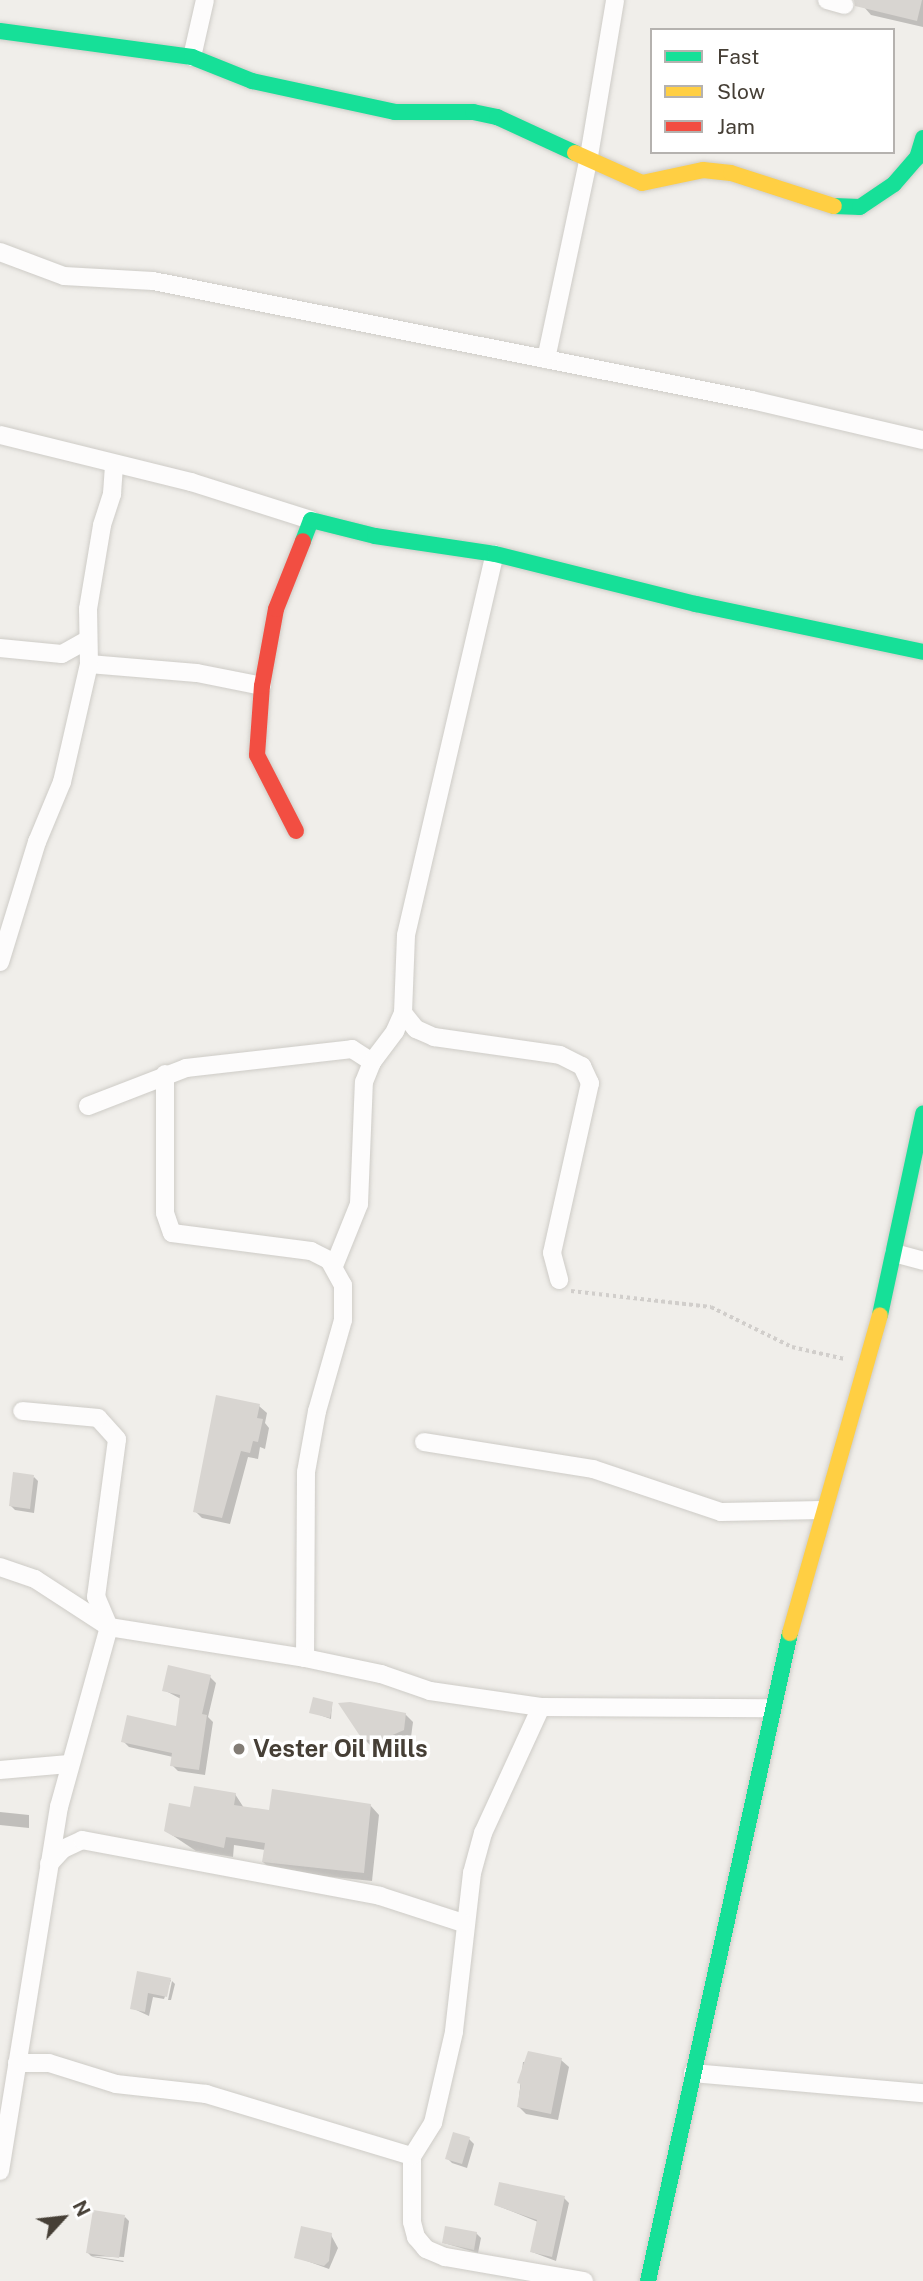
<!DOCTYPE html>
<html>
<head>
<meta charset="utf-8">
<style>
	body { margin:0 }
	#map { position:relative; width:923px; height:2281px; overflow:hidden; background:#f0eeea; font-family:"Public Sans",sans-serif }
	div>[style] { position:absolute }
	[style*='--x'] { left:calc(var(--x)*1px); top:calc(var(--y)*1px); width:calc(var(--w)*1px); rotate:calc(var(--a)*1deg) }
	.shadow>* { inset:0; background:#0003 }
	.building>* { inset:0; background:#d8d5d1 }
	.path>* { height:3.5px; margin-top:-1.75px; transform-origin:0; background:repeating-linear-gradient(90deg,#d1cecb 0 3.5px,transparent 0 7px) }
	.roads { filter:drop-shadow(0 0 2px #ceccc7) drop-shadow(0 0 2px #ceccc7) }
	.street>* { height:18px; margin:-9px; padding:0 9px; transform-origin:9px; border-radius:9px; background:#fdfcfc }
	.fast>* { height:16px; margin:-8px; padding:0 8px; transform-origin:8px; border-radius:8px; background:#16e098 }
	.slow>* { height:16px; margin:-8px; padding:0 8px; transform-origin:8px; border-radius:8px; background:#ffcf43 }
	.jam>* { height:16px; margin:-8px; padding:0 8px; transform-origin:8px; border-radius:8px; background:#f24e42 }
	.dots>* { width:19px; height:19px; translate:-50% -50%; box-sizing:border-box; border:4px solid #fff; border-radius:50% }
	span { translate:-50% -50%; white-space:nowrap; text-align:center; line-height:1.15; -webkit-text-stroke:7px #fff; paint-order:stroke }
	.poi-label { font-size:24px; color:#463f36; font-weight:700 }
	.left { translate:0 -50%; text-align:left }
	.legend { position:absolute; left:650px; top:28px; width:245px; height:126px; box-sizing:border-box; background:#fff; border:2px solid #b5b2af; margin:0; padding:9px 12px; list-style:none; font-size:21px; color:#463f36 }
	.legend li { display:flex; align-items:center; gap:14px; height:35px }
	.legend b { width:35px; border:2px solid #b5b2af }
	.north { position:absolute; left:28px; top:2183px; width:70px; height:70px; -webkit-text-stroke:5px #fff; paint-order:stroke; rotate:63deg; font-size:19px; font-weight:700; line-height:28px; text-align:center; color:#463f36 }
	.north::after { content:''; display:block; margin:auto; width:24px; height:32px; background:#463f36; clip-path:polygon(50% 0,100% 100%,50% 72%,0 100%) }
</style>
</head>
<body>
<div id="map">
	<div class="shadow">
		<div style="clip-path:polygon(865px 0,923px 0,923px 27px,871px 15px,864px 7px)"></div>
		<div style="clip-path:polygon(259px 1406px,267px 1413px,265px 1423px,269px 1428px,265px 1449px,260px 1447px,258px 1459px,248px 1457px,230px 1524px,202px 1518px,195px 1511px)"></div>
		<div style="clip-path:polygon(34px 1477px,38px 1481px,34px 1513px,15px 1510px,10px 1505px)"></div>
		<div style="clip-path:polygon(210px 1677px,216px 1683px,208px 1717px,213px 1722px,205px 1775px,178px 1771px,172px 1765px,173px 1757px,129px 1747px,123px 1741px,177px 1728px,181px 1699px,164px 1690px)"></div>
		<div style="clip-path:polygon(332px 1704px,331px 1719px,311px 1712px)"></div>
		<div style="clip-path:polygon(405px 1714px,413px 1722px,411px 1737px,388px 1748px,371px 1746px,363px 1738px)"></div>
		<div style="clip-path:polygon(235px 1794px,244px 1808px,271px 1812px,370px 1805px,379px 1815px,372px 1881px,273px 1871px,263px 1862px,265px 1850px,234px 1845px,233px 1857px,196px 1851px,166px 1831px,192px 1809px)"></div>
		<div style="clip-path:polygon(0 1812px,29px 1815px,29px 1828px,0 1825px)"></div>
		<div style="clip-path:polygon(139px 1973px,171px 1980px,164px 1999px,153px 1997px,149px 2016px,132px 2008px)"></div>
		<div style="clip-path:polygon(172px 1981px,175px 1984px,171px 2000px,168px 2000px)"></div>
		<div style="clip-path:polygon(561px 2060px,569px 2067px,558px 2120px,526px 2114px,518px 2106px,523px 2062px)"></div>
		<div style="clip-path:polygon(469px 2139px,474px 2144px,467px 2168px,452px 2163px,447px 2158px)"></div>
		<div style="clip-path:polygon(564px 2198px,569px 2203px,556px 2261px,532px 2252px,538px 2222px,496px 2205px)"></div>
		<div style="clip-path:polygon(125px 2217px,129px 2221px,124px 2257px,91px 2256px,88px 2253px)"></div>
		<div style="clip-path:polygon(476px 2233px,481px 2238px,478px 2253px,444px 2243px)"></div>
		<div style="clip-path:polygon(331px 2235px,338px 2248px,329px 2269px,296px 2257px)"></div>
		<div style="clip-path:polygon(91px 2256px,124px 2261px,123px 2262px,93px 2257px)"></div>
	</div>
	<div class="building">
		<div style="clip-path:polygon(854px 0,922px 0,917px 21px,855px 6px)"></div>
		<div style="clip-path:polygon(216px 1395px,260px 1404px,257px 1418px,263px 1419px,258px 1442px,253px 1441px,250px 1453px,241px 1451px,222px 1518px,193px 1512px)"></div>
		<div style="clip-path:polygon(13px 1472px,34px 1475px,30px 1509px,9px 1506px)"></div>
		<div style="clip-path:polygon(168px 1665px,211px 1675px,202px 1714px,207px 1715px,199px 1770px,170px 1766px,172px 1753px,121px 1742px,127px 1715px,176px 1726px,180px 1695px,162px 1691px)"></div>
		<div style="clip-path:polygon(313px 1697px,333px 1702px,330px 1718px,309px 1713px)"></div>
		<div style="clip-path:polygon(350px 1702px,406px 1713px,404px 1730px,379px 1741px,362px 1739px,338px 1703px)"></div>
		<div style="clip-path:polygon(194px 1786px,236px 1793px,234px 1805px,269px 1810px,272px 1789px,371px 1804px,364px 1873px,262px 1862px,265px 1843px,226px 1837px,224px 1848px,173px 1836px,164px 1831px,169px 1803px,190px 1807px)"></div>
		<div style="clip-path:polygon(137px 1971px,171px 1978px,167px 1997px,148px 1993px,145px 2012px,130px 2009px)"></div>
		<div style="clip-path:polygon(528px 2051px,562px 2058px,551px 2114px,517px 2107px,521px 2084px,517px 2083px)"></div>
		<div style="clip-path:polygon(453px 2132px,470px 2137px,462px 2164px,445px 2159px)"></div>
		<div style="clip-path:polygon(499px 2182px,565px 2196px,552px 2257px,530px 2252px,537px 2220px,494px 2205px)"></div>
		<div style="clip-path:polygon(93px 2210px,125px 2215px,119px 2258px,86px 2253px)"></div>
		<div style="clip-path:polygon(301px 2226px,332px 2233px,329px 2261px,324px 2266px,294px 2258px)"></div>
		<div style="clip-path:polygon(445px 2226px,477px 2232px,474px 2250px,442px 2243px)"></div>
	</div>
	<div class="path">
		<div style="--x:571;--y:1291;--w:141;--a:6.5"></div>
		<div style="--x:711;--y:1307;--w:90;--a:26.3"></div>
		<div style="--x:792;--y:1347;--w:54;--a:12.8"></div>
	</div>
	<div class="roads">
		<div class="street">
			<div style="--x:827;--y:0;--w:18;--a:16"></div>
			<div style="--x:192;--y:57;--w:58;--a:-77.2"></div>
			<div style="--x:0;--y:252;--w:68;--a:20.6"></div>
			<div style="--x:64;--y:276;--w:89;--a:3.2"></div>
			<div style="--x:153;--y:281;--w:611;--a:11.24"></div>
			<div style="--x:752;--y:400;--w:176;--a:13.2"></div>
			<div style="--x:546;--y:359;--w:201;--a:-78"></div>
			<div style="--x:588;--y:162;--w:164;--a:-80.5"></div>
			<div style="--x:0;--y:435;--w:197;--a:13.8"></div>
			<div style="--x:191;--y:482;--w:126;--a:17.6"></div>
			<div style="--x:0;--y:648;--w:62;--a:5.5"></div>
			<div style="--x:62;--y:654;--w:29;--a:-29"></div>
			<div style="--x:89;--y:664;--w:108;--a:4.8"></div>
			<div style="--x:197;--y:673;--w:66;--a:11.3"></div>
			<div style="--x:0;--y:962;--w:126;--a:-72.9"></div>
			<div style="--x:37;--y:842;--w:65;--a:-67.4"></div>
			<div style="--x:62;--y:782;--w:121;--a:-77.1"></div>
			<div style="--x:89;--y:664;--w:55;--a:-91"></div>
			<div style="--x:88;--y:609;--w:85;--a:-80.5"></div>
			<div style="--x:102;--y:525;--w:33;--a:-72"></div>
			<div style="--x:112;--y:494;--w:30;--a:-86"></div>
			<div style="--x:403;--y:1013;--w:21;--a:51"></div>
			<div style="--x:416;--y:1029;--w:20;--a:24"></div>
			<div style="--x:434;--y:1037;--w:127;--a:8.1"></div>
			<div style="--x:560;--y:1055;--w:25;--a:27"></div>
			<div style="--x:582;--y:1066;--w:19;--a:65"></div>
			<div style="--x:590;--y:1083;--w:174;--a:102.6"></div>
			<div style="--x:552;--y:1253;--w:28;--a:75"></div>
			<div style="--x:165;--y:1074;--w:139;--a:90"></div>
			<div style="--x:165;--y:1213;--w:21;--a:71"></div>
			<div style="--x:172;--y:1233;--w:140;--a:7.4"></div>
			<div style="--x:311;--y:1251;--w:20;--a:27"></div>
			<div style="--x:329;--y:1260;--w:29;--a:61"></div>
			<div style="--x:343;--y:1285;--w:35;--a:90"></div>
			<div style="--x:343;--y:1320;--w:95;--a:105.9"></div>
			<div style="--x:317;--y:1411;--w:62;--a:100.2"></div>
			<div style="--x:306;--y:1472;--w:186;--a:90.3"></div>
			<div style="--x:88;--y:1106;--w:105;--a:-21.2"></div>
			<div style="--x:186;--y:1068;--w:167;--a:-6.5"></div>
			<div style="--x:352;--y:1049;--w:24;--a:33"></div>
			<div style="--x:894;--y:1253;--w:30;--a:15"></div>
			<div style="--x:334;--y:1266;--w:67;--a:-68"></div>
			<div style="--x:359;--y:1204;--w:122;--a:-87.7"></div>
			<div style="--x:364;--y:1082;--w:22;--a:-68"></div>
			<div style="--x:372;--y:1062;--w:39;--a:-53"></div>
			<div style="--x:395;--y:1031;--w:20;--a:-66"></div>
			<div style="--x:403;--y:1013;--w:78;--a:-87.8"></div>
			<div style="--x:406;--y:935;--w:391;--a:-76.9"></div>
			<div style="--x:424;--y:1442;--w:171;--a:9.1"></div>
			<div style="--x:593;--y:1469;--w:135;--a:18.6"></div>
			<div style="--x:721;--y:1512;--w:101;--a:-1.1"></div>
			<div style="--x:0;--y:1567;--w:37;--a:19"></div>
			<div style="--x:35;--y:1579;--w:88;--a:33"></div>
			<div style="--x:109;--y:1627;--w:198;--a:9"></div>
			<div style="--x:305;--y:1658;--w:78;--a:11.9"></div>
			<div style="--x:381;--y:1674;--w:52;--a:19.1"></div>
			<div style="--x:430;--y:1691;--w:112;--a:8.2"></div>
			<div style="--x:541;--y:1707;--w:229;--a:0.3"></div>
			<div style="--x:541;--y:1707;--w:139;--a:114.7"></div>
			<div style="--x:483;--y:1833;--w:41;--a:105.4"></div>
			<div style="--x:472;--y:1873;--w:160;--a:96.5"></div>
			<div style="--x:454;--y:2032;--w:93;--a:103"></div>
			<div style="--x:433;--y:2123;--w:39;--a:122"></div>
			<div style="--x:412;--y:2156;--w:66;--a:90"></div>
			<div style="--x:412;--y:2222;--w:16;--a:75"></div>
			<div style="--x:416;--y:2237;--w:16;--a:50"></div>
			<div style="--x:426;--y:2249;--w:21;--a:23"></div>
			<div style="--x:445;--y:2257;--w:141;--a:9.8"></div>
			<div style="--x:0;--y:1770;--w:69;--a:-5"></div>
			<div style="--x:49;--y:1864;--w:21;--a:-47"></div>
			<div style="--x:63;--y:1849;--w:21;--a:-25"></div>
			<div style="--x:82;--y:1840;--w:303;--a:10.6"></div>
			<div style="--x:380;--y:1896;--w:87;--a:18"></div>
			<div style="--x:17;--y:2063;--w:32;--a:0"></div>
			<div style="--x:49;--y:2063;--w:70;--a:17.4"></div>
			<div style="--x:116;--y:2084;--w:91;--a:6.3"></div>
			<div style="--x:206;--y:2094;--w:215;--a:16.8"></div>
			<div style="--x:693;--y:2073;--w:231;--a:5"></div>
			<div style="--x:0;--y:2171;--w:369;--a:-80.8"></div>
			<div style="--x:59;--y:1807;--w:187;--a:-74.5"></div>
			<div style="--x:109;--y:1627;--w:33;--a:-113"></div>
			<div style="--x:96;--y:1597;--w:159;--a:-82.4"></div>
			<div style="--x:117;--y:1439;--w:28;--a:-132"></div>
			<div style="--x:98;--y:1418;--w:76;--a:-174.7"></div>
		</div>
		<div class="fast">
			<div style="--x:0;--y:31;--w:194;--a:7.7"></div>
			<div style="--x:192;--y:57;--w:65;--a:21.8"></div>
			<div style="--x:252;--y:81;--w:146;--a:12.2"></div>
			<div style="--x:395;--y:112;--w:78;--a:0"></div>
			<div style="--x:473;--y:112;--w:25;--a:12"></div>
			<div style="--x:497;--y:117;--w:86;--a:24.8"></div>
			<div style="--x:834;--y:206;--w:26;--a:2"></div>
			<div style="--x:860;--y:207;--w:41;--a:-34.1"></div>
			<div style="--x:894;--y:184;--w:35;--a:-49"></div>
			<div style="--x:917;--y:158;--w:21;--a:-73"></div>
			<div style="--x:303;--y:541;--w:22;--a:-69"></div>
			<div style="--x:311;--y:520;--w:66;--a:14"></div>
			<div style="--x:375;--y:536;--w:121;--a:8.5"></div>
			<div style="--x:495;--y:554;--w:207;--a:14"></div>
			<div style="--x:696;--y:604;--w:232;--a:11.9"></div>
			<div style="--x:880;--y:1315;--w:206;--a:-77.9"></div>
			<div style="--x:648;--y:2281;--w:663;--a:-77.64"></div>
		</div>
		<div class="slow">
			<div style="--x:575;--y:153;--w:73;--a:24.1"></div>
			<div style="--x:642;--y:183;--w:62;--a:-12"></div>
			<div style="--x:703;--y:170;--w:28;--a:6"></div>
			<div style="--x:731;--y:173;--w:108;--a:17.8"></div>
			<div style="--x:790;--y:1633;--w:330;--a:-74.2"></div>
		</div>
		<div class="jam">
			<div style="--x:296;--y:831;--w:85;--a:-117.2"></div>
			<div style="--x:257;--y:755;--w:69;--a:-85.9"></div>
			<div style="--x:262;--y:686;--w:78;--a:-79.7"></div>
			<div style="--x:276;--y:609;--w:73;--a:-68.3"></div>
		</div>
	</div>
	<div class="dots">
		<div style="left:239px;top:1749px;background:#827c75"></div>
	</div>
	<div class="poi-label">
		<span class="left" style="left:253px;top:1749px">Vester Oil Mills</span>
	</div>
	<ul class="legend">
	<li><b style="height:9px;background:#16e098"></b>Fast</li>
	<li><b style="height:9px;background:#ffcf43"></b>Slow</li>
	<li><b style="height:9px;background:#f24e42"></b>Jam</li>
	</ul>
	<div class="north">N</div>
</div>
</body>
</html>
